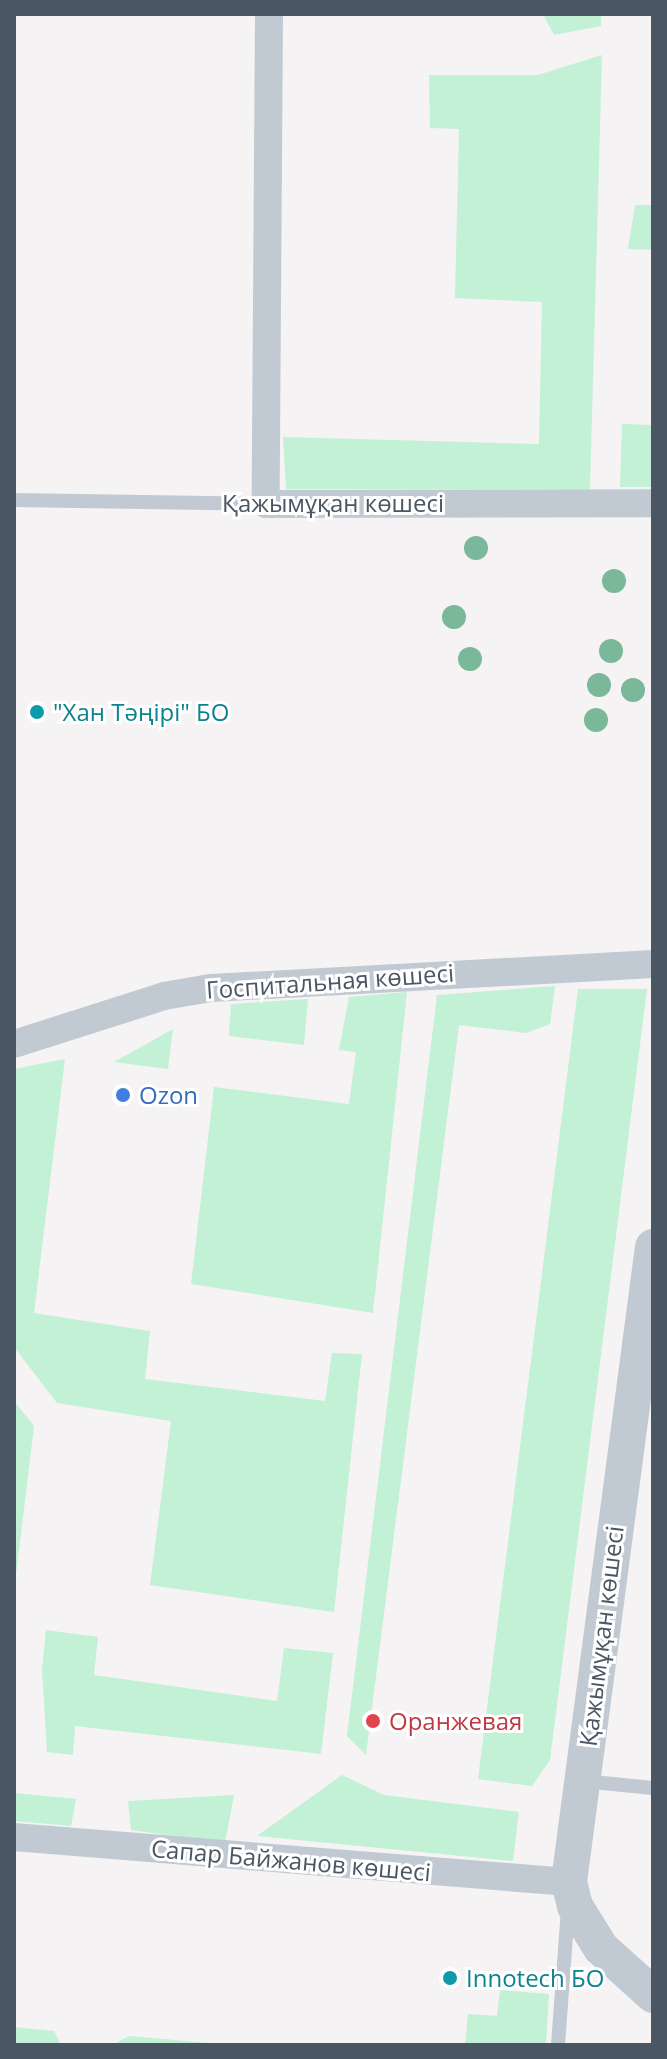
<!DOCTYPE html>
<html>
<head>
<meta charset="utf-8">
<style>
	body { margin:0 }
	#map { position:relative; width:667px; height:2059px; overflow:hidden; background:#f5f3f3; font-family:"Open Sans",sans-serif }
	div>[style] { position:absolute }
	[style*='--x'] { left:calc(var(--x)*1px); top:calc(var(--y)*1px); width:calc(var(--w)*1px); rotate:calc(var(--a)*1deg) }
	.green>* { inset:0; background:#c3f1d5 }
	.service>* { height:14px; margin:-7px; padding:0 7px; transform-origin:7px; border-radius:7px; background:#c1cad2 }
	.minor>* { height:28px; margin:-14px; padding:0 14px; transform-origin:14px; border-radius:14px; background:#c1cad2 }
	.tertiary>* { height:36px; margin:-18px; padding:0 18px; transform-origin:18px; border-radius:18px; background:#c1cad2 }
	.trees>* { width:24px; height:24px; margin:-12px; border-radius:50%; background:#7bb799 }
	.dots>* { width:22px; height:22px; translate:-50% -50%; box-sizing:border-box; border:4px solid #fff; border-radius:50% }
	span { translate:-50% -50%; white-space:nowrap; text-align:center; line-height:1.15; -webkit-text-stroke:6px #fff; paint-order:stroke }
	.street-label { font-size:24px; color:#4a5661 }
	.culture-label { font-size:24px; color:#0d838f }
	.left { translate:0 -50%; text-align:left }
	.shop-label { font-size:24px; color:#366cbe }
	.health-label { font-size:24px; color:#be3a42 }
	.frame { position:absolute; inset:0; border:16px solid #4a5661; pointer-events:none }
</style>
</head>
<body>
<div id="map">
	<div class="green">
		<div style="clip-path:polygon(543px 14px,601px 14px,601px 26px,554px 35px)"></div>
		<div style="clip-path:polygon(602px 55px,590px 489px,286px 489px,283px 437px,539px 444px,542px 302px,455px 298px,459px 129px,430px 128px,429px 75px,538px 75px)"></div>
		<div style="clip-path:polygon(635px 205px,653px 205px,653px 250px,628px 249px)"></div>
		<div style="clip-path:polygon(622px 424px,653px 425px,653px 487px,620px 487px)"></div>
		<div style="clip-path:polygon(555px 986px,550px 1024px,526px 1033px,459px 1025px,366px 1755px,347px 1736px,437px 995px)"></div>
		<div style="clip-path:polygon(578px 989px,647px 989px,550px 1760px,532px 1786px,478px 1779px)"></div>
		<div style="clip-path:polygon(407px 992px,373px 1313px,191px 1284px,214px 1087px,349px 1104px,356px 1052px,339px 1050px,349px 997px)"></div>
		<div style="clip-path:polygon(308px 999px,304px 1045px,229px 1036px,231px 1004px)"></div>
		<div style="clip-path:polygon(173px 1029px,168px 1069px,114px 1062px)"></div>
		<div style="clip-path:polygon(65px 1059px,34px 1313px,150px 1331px,145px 1379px,325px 1401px,332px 1353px,362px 1354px,334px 1612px,150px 1585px,171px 1421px,57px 1403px,14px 1347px,14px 1069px)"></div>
		<div style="clip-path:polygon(14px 1401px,34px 1426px,14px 1592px)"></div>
		<div style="clip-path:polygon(46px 1630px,98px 1637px,94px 1675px,277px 1701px,284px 1648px,333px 1653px,321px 1754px,75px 1726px,73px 1755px,47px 1752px,42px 1669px)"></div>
		<div style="clip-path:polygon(342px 1775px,384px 1795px,519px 1812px,513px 1861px,257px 1836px)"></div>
		<div style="clip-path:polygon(14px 1793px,76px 1799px,71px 1826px,14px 1821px)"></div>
		<div style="clip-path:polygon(234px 1795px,225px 1843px,131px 1830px,128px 1801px)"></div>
		<div style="clip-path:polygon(500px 1990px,549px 1994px,546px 2045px,465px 2045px,468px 2014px,497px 2016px)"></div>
		<div style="clip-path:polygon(14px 2027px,54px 2031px,61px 2045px,14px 2045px)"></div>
		<div style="clip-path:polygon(129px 2036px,233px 2045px,112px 2045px)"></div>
	</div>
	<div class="service">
		<div style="--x:14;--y:500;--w:252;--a:0.9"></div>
		<div style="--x:583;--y:1781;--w:70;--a:5.7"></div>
		<div style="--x:558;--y:2045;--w:135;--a:-85.8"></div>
	</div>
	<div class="minor">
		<div style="--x:269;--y:14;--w:490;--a:90.4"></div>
		<div style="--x:266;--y:504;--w:387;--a:-0.1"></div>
		<div style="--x:14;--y:1044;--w:157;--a:-17.7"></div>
		<div style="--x:164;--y:996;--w:48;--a:-9.7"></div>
		<div style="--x:211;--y:988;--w:443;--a:-3.1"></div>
		<div style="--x:14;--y:1837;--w:557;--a:4.64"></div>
	</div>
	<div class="tertiary">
		<div style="--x:653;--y:1247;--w:641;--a:97.54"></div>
		<div style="--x:569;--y:1882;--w:25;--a:76"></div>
		<div style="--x:575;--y:1906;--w:49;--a:58.2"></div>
		<div style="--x:601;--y:1948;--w:70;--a:42.1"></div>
	</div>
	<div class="trees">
		<div style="left:476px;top:548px"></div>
		<div style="left:614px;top:581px"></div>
		<div style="left:454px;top:617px"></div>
		<div style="left:611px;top:651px"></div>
		<div style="left:470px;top:659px"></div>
		<div style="left:599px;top:685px"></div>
		<div style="left:633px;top:690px"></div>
		<div style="left:596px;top:720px"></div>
	</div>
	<div class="dots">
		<div style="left:37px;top:712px;background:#0f9aa8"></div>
		<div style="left:123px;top:1095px;background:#3f7fe0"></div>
		<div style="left:373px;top:1721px;background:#e0444e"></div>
		<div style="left:450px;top:1978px;background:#0f9aa8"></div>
	</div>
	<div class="street-label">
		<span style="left:333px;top:503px">Қажымұқан көшесі</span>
		<span style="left:330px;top:981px;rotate:-4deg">Госпитальная көшесі</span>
		<span style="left:601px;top:1636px;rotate:-83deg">Қажымұқан көшесі</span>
		<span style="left:291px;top:1860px;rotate:5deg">Сапар Байжанов көшесі</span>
	</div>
	<div class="culture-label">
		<span class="left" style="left:53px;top:712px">"Хан Тәңірі" БО</span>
		<span class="left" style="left:466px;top:1978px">Innotech БО</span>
	</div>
	<div class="shop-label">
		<span class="left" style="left:139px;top:1095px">Ozon</span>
	</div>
	<div class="health-label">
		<span class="left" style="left:389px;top:1721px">Оранжевая</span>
	</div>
	<div class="frame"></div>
</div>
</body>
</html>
